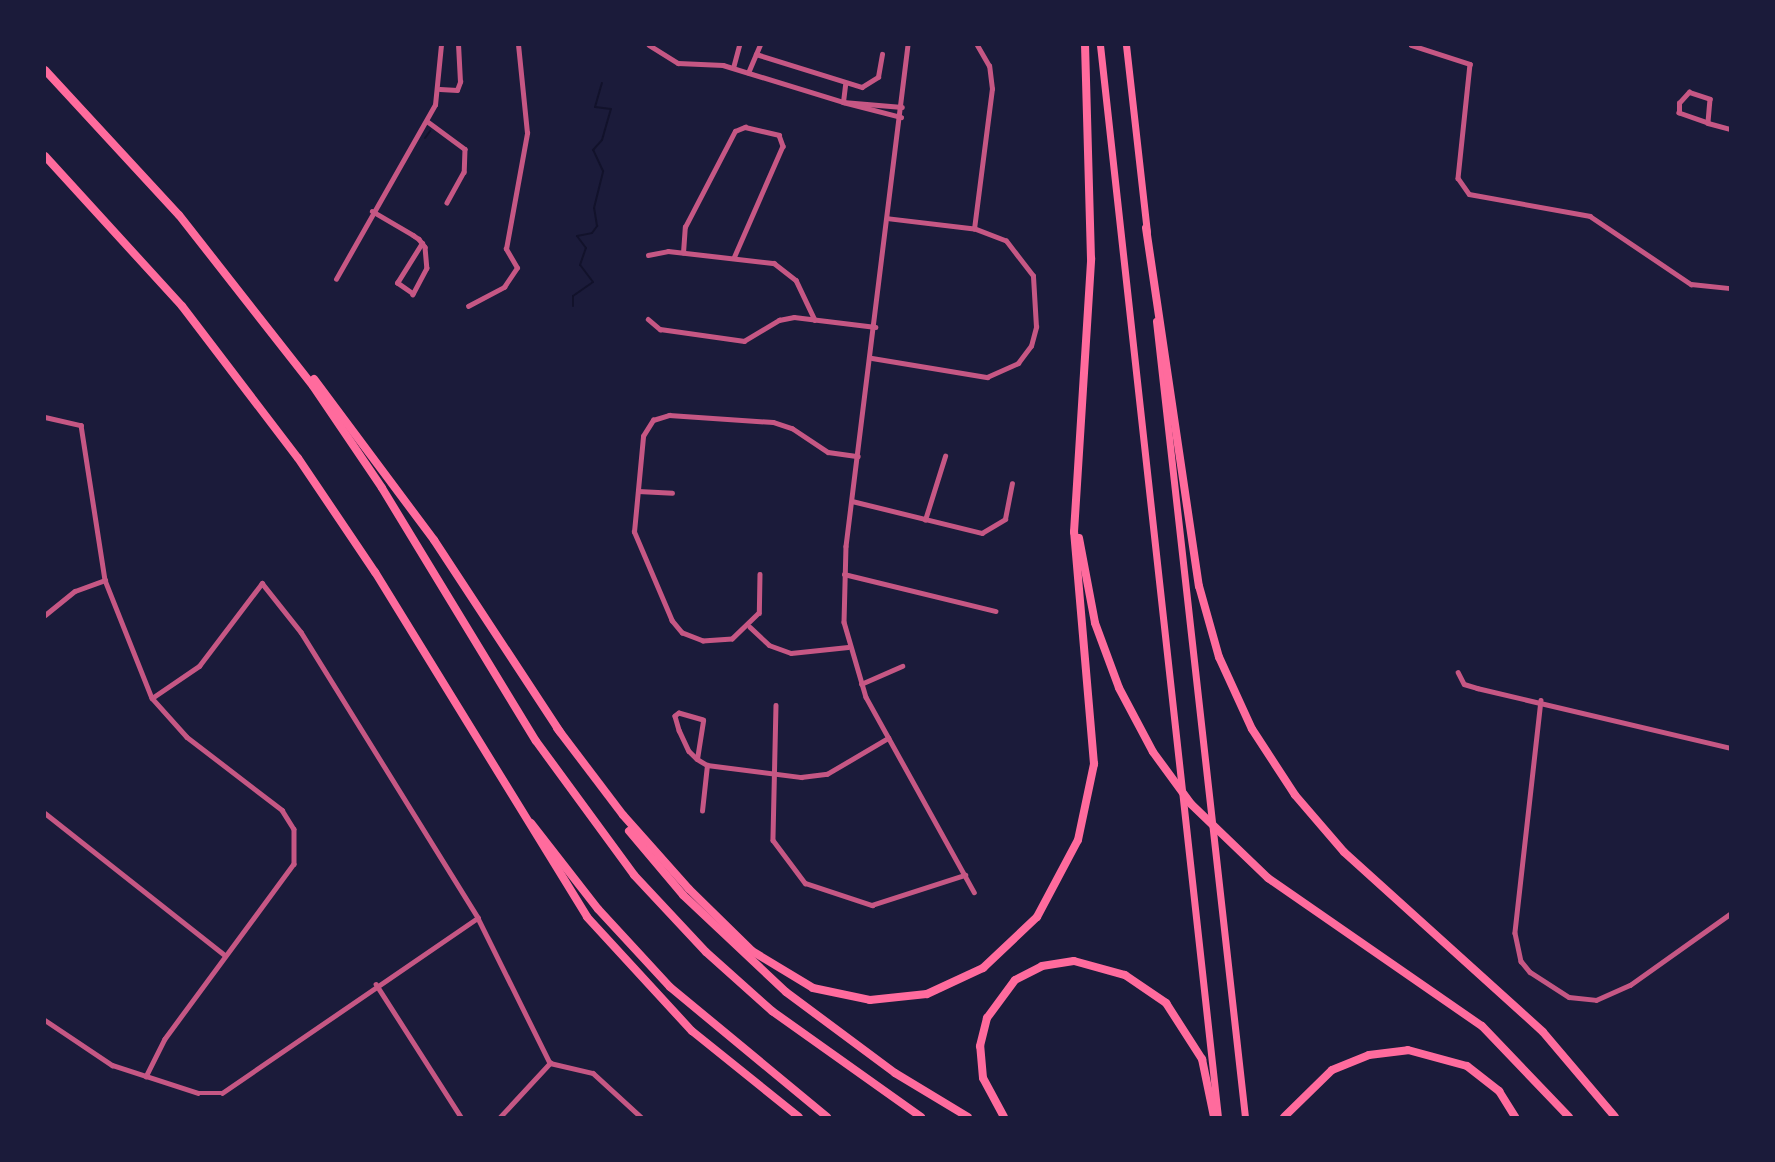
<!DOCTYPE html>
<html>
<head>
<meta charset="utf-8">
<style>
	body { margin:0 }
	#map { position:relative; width:1775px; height:1162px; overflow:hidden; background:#1b1b3a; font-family:Spectral,serif }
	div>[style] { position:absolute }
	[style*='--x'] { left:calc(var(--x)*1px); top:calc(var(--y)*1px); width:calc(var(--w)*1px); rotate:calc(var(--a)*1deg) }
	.stream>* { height:2px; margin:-1px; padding:0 1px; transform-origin:1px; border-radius:1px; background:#12122b }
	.minor>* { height:4.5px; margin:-2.25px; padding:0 2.25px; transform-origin:2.25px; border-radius:2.25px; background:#c65784 }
	.primary>* { height:7px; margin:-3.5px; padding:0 3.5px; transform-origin:3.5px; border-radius:3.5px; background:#ff6b9d }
	.motorway>* { height:8px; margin:-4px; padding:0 4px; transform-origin:4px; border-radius:4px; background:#ff6b9d }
	span { translate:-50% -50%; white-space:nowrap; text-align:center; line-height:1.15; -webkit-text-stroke:6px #1b1b3a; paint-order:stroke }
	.frame { position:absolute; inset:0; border:46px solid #1b1b3a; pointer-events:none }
</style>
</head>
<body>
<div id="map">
	<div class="stream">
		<div style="--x:425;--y:138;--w:9;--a:-54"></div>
		<div style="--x:573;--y:306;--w:10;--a:-90"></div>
		<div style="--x:573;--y:296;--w:24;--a:-35"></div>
		<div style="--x:593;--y:282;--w:21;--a:-127"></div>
		<div style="--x:580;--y:265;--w:18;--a:-71"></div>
		<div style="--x:586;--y:248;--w:15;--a:-127"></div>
		<div style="--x:577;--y:236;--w:15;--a:-11"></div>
		<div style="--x:592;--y:233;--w:9;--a:-54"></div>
		<div style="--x:597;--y:226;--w:18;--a:-99"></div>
		<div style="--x:594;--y:208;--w:38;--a:-76"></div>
		<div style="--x:603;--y:171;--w:23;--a:-115"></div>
		<div style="--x:593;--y:150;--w:13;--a:-48"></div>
		<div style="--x:602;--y:140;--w:32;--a:-74"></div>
		<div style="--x:611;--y:109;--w:16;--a:-173"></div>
		<div style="--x:595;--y:107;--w:25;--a:-74"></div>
	</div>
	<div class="minor">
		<div style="--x:649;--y:45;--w:34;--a:32"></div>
		<div style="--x:678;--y:63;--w:45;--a:2.5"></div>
		<div style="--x:723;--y:65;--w:126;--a:17.1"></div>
		<div style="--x:843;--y:102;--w:59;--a:4.8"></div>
		<div style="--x:908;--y:45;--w:505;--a:97.05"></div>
		<div style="--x:846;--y:546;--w:76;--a:91.5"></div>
		<div style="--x:844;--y:622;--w:78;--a:73.7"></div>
		<div style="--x:866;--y:697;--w:223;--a:61"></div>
		<div style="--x:1411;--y:45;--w:62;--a:17.9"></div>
		<div style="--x:1470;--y:64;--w:115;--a:96"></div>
		<div style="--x:1458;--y:178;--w:19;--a:55"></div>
		<div style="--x:1469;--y:194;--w:123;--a:10.3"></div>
		<div style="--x:1590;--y:216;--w:122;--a:34"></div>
		<div style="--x:1691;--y:284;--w:39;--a:6"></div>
		<div style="--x:756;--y:54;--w:111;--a:17.3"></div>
		<div style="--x:862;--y:87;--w:19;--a:-32"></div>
		<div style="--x:878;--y:77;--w:23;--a:-80"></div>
		<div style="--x:733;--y:68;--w:24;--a:-75"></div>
		<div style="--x:748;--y:73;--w:30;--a:-67"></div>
		<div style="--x:440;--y:89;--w:17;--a:3"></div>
		<div style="--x:457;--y:90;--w:9;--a:-69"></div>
		<div style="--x:460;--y:82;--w:37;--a:-93"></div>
		<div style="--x:1689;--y:92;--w:22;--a:18"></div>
		<div style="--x:1710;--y:99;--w:24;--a:95"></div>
		<div style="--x:1708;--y:123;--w:31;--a:-161"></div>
		<div style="--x:1679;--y:113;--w:10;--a:-90"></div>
		<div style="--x:1679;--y:103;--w:15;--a:-48"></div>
		<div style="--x:843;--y:102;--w:60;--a:14.5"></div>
		<div style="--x:843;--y:102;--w:17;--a:-83"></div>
		<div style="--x:427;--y:121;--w:47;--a:36.4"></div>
		<div style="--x:465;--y:149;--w:23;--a:92"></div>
		<div style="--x:464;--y:172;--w:35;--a:119"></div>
		<div style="--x:1708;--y:123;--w:23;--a:15"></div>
		<div style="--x:372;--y:211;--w:48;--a:30.3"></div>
		<div style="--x:413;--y:235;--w:7;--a:34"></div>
		<div style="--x:419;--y:239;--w:10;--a:53"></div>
		<div style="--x:425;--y:247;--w:21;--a:85"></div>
		<div style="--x:427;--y:268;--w:30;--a:118"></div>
		<div style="--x:413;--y:294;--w:19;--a:-145"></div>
		<div style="--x:397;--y:283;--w:47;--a:-58"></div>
		<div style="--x:974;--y:229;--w:141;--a:-82.7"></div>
		<div style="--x:992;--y:89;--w:23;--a:-97"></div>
		<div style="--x:989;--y:66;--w:24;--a:-120"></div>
		<div style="--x:683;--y:253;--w:26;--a:-86"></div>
		<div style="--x:685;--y:227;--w:108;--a:-62.5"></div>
		<div style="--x:735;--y:131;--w:11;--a:-22"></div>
		<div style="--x:745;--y:127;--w:35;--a:13"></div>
		<div style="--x:779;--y:135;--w:12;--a:70"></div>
		<div style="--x:783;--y:146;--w:122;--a:113.6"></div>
		<div style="--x:648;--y:255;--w:20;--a:-11"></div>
		<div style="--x:668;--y:251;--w:107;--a:6.5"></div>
		<div style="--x:774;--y:263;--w:28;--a:38"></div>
		<div style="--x:796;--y:280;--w:44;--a:64.6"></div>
		<div style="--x:336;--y:279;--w:200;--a:-60.4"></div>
		<div style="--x:435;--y:105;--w:60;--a:-84.3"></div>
		<div style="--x:468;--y:306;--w:41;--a:-27.8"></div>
		<div style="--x:504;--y:287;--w:23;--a:-56"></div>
		<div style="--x:517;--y:268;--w:22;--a:-120"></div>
		<div style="--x:506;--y:249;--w:118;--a:-79.7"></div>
		<div style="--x:527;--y:133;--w:88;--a:-95.8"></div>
		<div style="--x:648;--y:319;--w:16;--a:40"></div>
		<div style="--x:660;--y:329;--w:85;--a:8.1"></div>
		<div style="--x:744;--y:341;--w:41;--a:-31"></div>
		<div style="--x:779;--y:320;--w:15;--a:-11"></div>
		<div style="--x:794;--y:317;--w:82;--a:7"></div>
		<div style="--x:872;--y:358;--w:117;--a:9.4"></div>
		<div style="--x:987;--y:377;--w:34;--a:-24"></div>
		<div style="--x:1018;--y:363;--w:21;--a:-53"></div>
		<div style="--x:1031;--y:346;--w:20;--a:-75"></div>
		<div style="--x:1036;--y:327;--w:51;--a:-93.4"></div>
		<div style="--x:1033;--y:276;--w:44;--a:-127.6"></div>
		<div style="--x:1006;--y:241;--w:34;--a:-159"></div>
		<div style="--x:974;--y:229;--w:85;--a:-173.2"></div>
		<div style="--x:45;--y:417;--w:37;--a:13"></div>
		<div style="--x:81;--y:425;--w:157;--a:81.2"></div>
		<div style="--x:105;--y:580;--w:127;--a:68.3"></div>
		<div style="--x:152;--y:698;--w:52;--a:48.1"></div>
		<div style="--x:187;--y:737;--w:120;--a:37.5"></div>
		<div style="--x:282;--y:810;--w:22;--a:58"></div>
		<div style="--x:294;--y:829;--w:35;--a:90"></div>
		<div style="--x:294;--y:864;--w:217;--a:126.4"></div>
		<div style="--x:165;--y:1039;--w:42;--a:116.6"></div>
		<div style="--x:638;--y:491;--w:34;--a:3"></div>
		<div style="--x:852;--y:501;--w:134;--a:13.8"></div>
		<div style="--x:982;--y:533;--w:27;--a:-31"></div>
		<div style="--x:1005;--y:519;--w:36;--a:-79"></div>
		<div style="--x:925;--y:520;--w:67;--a:-72.6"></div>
		<div style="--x:760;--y:574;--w:39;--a:91"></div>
		<div style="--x:759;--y:613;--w:37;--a:136"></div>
		<div style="--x:732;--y:639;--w:29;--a:176"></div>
		<div style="--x:703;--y:641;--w:22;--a:-159"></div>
		<div style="--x:682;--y:633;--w:16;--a:-130"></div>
		<div style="--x:672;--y:621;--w:97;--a:-113.1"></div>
		<div style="--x:634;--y:532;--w:96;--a:-84.6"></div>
		<div style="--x:643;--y:436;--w:19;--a:-58"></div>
		<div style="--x:653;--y:420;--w:17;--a:-17"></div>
		<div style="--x:669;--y:415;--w:104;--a:3.9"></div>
		<div style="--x:773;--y:422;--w:20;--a:18"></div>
		<div style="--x:792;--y:428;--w:43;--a:33.7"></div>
		<div style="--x:828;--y:452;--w:30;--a:8"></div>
		<div style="--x:844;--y:574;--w:156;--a:13.7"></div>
		<div style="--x:45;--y:615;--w:38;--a:-39"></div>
		<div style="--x:75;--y:591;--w:32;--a:-20"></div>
		<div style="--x:750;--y:627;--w:26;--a:43"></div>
		<div style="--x:769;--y:645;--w:23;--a:20"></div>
		<div style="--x:791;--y:653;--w:57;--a:-6"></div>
		<div style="--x:1458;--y:672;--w:13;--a:63"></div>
		<div style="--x:1464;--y:684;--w:14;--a:17"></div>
		<div style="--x:1477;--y:688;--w:260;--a:13.3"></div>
		<div style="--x:861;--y:684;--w:45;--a:-23.7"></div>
		<div style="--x:152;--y:698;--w:57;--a:-34.2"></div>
		<div style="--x:199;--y:666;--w:104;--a:-52.8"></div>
		<div style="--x:262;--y:583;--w:63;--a:51.5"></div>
		<div style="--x:301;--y:632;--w:336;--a:58.2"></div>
		<div style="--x:478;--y:918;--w:162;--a:63.6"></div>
		<div style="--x:1541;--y:700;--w:234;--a:96.4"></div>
		<div style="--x:1515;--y:933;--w:29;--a:78"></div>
		<div style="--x:1521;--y:961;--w:14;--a:51"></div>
		<div style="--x:1530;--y:972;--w:46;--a:32.7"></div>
		<div style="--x:1569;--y:997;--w:27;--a:6"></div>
		<div style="--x:1596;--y:1000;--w:37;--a:-24"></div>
		<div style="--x:1630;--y:985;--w:123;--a:-35.4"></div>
		<div style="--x:776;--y:705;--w:135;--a:91.3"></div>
		<div style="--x:773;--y:840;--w:54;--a:53.3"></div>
		<div style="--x:805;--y:883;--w:71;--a:18.2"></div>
		<div style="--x:872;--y:905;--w:98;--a:-17.9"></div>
		<div style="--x:697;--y:759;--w:39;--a:-81"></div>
		<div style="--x:703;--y:720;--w:25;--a:-164"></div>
		<div style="--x:679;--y:713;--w:5;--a:143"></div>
		<div style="--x:675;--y:716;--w:15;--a:74"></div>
		<div style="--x:679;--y:730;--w:23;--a:65"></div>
		<div style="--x:689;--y:751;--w:11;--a:45"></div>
		<div style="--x:697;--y:759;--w:12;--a:31"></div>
		<div style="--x:707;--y:765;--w:95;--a:7.3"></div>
		<div style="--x:801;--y:777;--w:26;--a:-7"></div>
		<div style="--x:827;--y:774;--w:71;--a:-30.5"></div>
		<div style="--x:702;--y:811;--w:46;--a:-83.8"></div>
		<div style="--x:45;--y:813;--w:229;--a:38.3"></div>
		<div style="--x:376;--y:984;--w:158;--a:57.4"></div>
		<div style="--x:45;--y:1020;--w:81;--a:33.9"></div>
		<div style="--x:112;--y:1065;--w:90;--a:18"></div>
		<div style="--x:198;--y:1093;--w:24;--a:0"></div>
		<div style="--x:222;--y:1093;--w:310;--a:-34.4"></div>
		<div style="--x:550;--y:1063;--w:44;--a:13.1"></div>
		<div style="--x:593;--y:1073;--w:65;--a:42.5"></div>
		<div style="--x:500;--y:1117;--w:74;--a:-47.2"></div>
	</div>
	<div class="primary">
		<div style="--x:1100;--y:45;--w:1078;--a:83.72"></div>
		<div style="--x:1126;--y:45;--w:188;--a:83.6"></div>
		<div style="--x:1156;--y:321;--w:801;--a:83.62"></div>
	</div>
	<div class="motorway">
		<div style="--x:45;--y:70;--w:197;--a:47.3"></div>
		<div style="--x:179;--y:215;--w:217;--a:51.9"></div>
		<div style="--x:313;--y:386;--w:123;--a:55.9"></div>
		<div style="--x:382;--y:488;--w:296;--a:58.7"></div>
		<div style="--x:536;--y:741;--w:166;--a:53.8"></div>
		<div style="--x:634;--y:875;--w:105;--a:46.9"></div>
		<div style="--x:706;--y:952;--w:89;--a:41.8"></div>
		<div style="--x:772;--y:1011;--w:183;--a:35.4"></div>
		<div style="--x:45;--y:156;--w:203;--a:47.6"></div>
		<div style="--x:182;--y:306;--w:191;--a:52.7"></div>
		<div style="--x:298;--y:458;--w:138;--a:56"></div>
		<div style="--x:375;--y:572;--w:405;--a:58.4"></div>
		<div style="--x:587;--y:917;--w:155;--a:47.4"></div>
		<div style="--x:692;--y:1031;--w:137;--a:38.8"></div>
		<div style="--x:1146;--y:228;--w:362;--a:81.6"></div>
		<div style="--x:1199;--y:586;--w:74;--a:74.3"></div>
		<div style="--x:1219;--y:657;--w:79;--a:65.4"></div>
		<div style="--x:1252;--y:729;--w:79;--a:56.9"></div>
		<div style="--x:1295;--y:795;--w:75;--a:49.3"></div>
		<div style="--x:1344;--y:852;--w:268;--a:42.1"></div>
		<div style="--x:1543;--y:1032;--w:111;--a:49.7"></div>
		<div style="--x:314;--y:379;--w:201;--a:53.3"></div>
		<div style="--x:434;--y:540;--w:230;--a:56.7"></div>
		<div style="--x:1079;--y:538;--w:86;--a:79.3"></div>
		<div style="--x:1095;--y:623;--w:69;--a:69.7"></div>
		<div style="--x:1119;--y:688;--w:72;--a:62"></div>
		<div style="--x:1153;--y:752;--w:64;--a:53.8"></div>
		<div style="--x:1191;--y:804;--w:107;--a:43.9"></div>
		<div style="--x:1268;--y:878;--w:260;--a:34.7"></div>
		<div style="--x:1482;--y:1026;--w:126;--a:46.3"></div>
		<div style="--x:557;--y:728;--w:109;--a:52.8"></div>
		<div style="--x:623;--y:815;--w:99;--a:48.3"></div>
		<div style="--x:689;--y:889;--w:88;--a:44.5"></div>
		<div style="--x:752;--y:951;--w:71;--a:31.2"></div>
		<div style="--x:813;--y:988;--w:58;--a:11.9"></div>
		<div style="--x:870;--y:1000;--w:57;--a:-6"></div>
		<div style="--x:927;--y:994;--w:62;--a:-24.9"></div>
		<div style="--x:983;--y:968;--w:74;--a:-43.4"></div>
		<div style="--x:1037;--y:917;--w:87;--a:-62"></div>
		<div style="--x:1078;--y:840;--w:78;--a:-78.1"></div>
		<div style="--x:1094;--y:764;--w:233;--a:-94.9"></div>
		<div style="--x:1074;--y:532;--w:274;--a:-86.4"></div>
		<div style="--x:1091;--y:259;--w:214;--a:-91.6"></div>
		<div style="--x:531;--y:823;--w:109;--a:52.1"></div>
		<div style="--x:598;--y:909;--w:106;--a:47.3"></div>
		<div style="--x:670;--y:987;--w:204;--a:39.6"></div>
		<div style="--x:629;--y:831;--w:84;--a:49.8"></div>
		<div style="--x:683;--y:895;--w:141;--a:43.3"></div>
		<div style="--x:786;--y:992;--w:136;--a:36.6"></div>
		<div style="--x:895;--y:1073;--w:85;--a:31.1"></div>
		<div style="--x:1004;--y:1117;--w:44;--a:-118.3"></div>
		<div style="--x:983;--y:1078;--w:32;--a:-95"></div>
		<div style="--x:980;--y:1046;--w:29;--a:-76"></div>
		<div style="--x:987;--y:1018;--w:47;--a:-53.6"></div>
		<div style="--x:1015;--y:980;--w:30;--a:-27"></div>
		<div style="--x:1042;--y:966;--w:32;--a:-9"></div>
		<div style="--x:1074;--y:961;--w:53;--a:15.4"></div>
		<div style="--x:1125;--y:975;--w:50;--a:34.3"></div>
		<div style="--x:1166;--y:1003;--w:67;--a:57.3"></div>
		<div style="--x:1202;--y:1059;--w:59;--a:78.3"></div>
		<div style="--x:1284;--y:1117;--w:67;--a:-44.4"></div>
		<div style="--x:1332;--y:1070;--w:40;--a:-22"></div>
		<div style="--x:1369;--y:1055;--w:39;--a:-7"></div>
		<div style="--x:1408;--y:1050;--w:61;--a:15.2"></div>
		<div style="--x:1467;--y:1066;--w:41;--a:38"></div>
		<div style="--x:1499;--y:1091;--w:31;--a:58"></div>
	</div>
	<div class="frame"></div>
</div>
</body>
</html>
